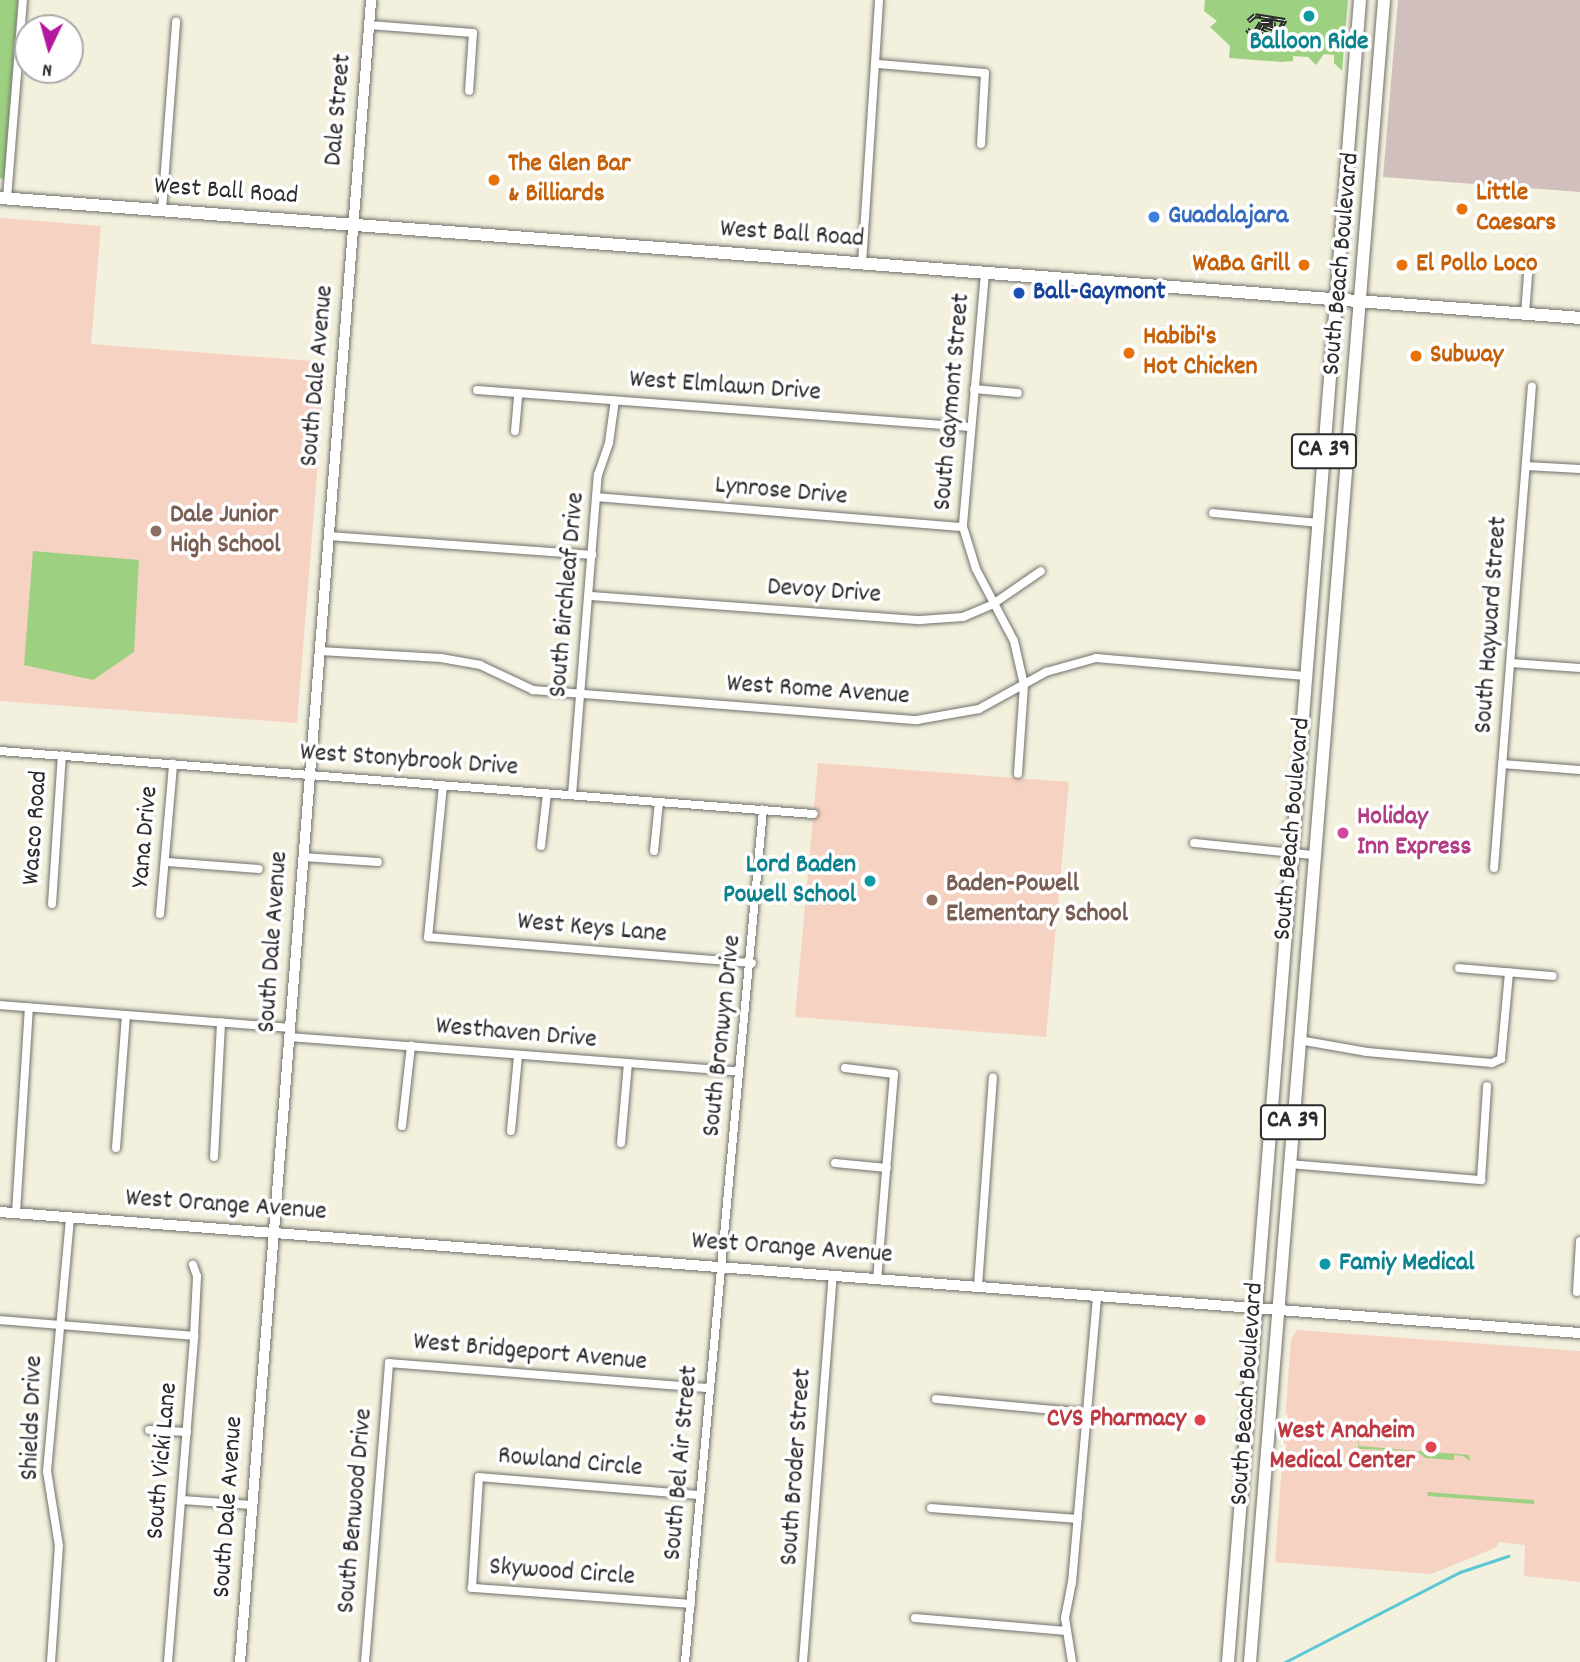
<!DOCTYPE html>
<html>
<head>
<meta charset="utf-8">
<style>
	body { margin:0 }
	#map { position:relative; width:1580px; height:1662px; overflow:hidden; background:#f3f0de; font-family:Dekko,sans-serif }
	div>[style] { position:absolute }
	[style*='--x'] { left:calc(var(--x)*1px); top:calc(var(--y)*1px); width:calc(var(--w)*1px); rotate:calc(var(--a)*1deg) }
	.built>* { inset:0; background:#f6d2c3 }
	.industrial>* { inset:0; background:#d1bfbd }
	.green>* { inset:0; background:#9dd181 }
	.stream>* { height:2.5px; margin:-1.25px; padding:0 1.25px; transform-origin:1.25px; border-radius:1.25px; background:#5cc8d5 }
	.roads { filter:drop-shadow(0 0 2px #71706a) drop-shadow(0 0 2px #71706a) }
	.street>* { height:8px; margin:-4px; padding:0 4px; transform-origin:4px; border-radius:4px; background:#fff }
	.secondary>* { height:10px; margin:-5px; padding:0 5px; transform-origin:5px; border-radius:5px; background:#fff }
	.primary>* { height:12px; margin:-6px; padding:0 6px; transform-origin:6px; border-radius:6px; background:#fff }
	.rail>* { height:5px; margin-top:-2.5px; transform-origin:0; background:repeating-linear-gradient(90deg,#fff 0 8px,#2b2b2b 0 16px); box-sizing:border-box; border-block:2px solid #2b2b2b }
	.dots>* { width:19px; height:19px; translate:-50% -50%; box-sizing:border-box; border:4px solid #fff; border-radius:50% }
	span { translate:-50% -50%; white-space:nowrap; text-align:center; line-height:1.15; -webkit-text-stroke:7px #fff; paint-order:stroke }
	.shield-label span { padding:2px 5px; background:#fff; border:2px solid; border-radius:5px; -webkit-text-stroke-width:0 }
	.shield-label { font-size:24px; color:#2b2b2b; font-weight:700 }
	.culture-label { font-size:26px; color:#0d838f; font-weight:700 }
	.right { translate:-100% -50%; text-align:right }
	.left { translate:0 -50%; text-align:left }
	.street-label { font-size:26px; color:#2b2b2b }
	.food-label { font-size:26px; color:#c56008; font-weight:700 }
	.shop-label { font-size:26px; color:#366cbe; font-weight:700 }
	.transit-label { font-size:26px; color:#164399; font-weight:700 }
	.education-label { font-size:26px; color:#785e54; font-weight:700 }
	.hotel-label { font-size:26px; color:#b23c85; font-weight:700 }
	.health-label { font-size:26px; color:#be3a42; font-weight:700 }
	.north { position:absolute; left:14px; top:14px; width:70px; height:70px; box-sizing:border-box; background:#fff; border:2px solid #aaa; border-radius:50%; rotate:185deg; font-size:19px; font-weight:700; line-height:28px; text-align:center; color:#2b2b2b }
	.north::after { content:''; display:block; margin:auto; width:24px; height:32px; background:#b5179e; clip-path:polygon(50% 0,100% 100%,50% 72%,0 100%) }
</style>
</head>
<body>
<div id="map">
	<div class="built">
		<div style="clip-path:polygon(0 218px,101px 226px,91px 344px,326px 362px,297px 723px,0 701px)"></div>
		<div style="clip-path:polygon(818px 763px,1069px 782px,1046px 1037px,795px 1017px)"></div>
		<div style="clip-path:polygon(1297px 1330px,1580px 1351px,1580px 1582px,1524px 1576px,1525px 1545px,1499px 1542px,1495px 1548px,1431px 1574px,1275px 1562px,1291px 1339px)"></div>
	</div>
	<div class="industrial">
		<div style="clip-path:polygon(1398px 0,1580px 0,1580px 192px,1383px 177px)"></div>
	</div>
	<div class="green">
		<div style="clip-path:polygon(0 0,18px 0,4px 179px,0 178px)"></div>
		<div style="clip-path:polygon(1205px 0,1348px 0,1342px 71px,1334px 63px,1334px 55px,1324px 54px,1316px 65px,1308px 57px,1293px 56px,1293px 61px,1282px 62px,1229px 58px,1230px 46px,1210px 27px,1217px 21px,1204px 11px)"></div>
		<div style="clip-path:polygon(33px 551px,139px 560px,134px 652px,93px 680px,24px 665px)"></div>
		<div style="clip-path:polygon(1359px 1438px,1359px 1446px,1469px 1455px,1470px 1461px,1463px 1456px,1454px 1455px,1454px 1460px,1425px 1458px,1417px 1451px,1360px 1449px,1358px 1447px)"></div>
		<div style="clip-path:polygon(1427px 1492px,1534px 1500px,1534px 1504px,1428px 1496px)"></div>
	</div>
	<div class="stream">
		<div style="--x:1285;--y:1662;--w:197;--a:-27.2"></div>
		<div style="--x:1460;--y:1572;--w:51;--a:-18.4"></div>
	</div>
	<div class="roads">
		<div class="street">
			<div style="--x:369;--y:25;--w:104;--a:4.4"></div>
			<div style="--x:473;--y:33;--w:58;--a:93.9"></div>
			<div style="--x:878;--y:64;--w:107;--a:4.8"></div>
			<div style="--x:985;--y:73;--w:71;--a:93.2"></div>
			<div style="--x:7;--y:198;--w:199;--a:-85.4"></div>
			<div style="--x:162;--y:210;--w:189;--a:-85.7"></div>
			<div style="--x:862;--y:264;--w:265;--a:-86.3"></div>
			<div style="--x:985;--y:273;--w:255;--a:95"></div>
			<div style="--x:963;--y:527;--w:44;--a:72.8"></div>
			<div style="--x:976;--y:569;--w:81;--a:62.2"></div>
			<div style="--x:1014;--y:641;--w:45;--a:77.2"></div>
			<div style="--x:1024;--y:685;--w:89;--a:93.9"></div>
			<div style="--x:1525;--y:314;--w:52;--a:-85.6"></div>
			<div style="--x:974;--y:389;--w:44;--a:5.2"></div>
			<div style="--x:477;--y:390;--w:494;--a:4.3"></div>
			<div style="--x:515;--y:431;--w:38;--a:-85"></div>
			<div style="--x:1526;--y:466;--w:54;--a:3.2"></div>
			<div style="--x:596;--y:497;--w:368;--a:4.7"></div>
			<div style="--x:1213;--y:513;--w:105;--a:5.4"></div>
			<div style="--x:329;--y:536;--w:264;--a:4.1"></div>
			<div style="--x:591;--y:596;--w:330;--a:4.2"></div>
			<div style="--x:920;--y:620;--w:43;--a:-4"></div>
			<div style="--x:963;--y:617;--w:33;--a:-23"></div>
			<div style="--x:993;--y:604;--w:58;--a:-34.5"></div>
			<div style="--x:320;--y:651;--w:121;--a:3.3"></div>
			<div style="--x:441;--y:658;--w:40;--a:10"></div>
			<div style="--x:480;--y:665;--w:59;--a:25.3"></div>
			<div style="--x:533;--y:690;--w:385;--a:4.5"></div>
			<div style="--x:917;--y:720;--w:63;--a:-10.1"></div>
			<div style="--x:979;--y:709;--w:77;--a:-28.9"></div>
			<div style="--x:1046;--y:672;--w:52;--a:-15.6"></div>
			<div style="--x:1096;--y:658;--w:213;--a:4.9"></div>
			<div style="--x:1511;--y:663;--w:69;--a:4.1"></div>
			<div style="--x:0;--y:751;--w:816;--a:4.43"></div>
			<div style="--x:1502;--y:764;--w:78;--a:4.4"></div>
			<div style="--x:443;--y:785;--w:153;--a:95.6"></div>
			<div style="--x:428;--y:937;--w:325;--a:4.6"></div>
			<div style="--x:572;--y:795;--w:321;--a:-85.4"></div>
			<div style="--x:598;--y:475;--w:34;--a:-71"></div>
			<div style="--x:609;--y:443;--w:43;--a:-82.1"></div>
			<div style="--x:1194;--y:843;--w:120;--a:5.8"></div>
			<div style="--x:541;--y:846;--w:53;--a:-83.5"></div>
			<div style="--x:654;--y:851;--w:49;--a:-84.2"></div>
			<div style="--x:303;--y:857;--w:75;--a:3.8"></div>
			<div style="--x:167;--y:862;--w:92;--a:4.4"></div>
			<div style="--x:1494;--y:868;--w:483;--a:-85.5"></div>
			<div style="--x:52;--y:904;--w:149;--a:-86.2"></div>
			<div style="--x:160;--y:914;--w:151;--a:-85"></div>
			<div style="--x:1459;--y:968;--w:94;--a:4.9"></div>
			<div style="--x:0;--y:1005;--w:291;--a:4.5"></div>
			<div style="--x:289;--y:1037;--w:451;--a:4.4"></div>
			<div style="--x:1299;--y:1040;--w:69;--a:10"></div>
			<div style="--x:1367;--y:1052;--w:125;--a:5"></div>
			<div style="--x:1492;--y:1063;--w:10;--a:-24"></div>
			<div style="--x:1501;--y:1059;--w:87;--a:-84.7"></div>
			<div style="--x:845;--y:1068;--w:49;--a:7"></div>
			<div style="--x:894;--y:1074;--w:206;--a:94.7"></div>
			<div style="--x:402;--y:1126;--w:81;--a:-83.6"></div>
			<div style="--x:511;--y:1131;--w:76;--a:-84.7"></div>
			<div style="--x:621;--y:1143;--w:80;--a:-85"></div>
			<div style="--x:116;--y:1148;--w:133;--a:-85.7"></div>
			<div style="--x:214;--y:1157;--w:135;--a:-87"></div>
			<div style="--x:835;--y:1163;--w:52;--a:5.5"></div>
			<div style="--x:1290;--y:1164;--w:192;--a:4.8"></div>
			<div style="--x:1481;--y:1180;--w:94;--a:-86.3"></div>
			<div style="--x:16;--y:1213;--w:206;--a:-86.4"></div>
			<div style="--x:978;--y:1286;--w:209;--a:-85.9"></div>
			<div style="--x:1577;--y:1292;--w:51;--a:-86.6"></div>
			<div style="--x:0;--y:1320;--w:195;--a:4.7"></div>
			<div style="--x:936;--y:1399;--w:152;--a:5.3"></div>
			<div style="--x:149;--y:1430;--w:38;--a:3"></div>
			<div style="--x:182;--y:1500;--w:70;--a:4.1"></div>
			<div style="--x:931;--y:1508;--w:147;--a:4.3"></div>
			<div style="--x:691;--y:1604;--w:220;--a:-175.8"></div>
			<div style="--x:472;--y:1588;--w:111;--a:-86.4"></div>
			<div style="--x:479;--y:1477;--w:222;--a:4.7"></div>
			<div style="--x:915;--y:1618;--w:152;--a:4.9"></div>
			<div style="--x:51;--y:1662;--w:116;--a:-86.1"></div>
			<div style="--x:59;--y:1546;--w:76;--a:-99.1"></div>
			<div style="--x:47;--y:1471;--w:255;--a:-84.8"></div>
			<div style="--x:168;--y:1662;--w:327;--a:-85.4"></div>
			<div style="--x:194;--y:1336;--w:60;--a:-87.1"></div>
			<div style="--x:197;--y:1276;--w:12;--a:-110"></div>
			<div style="--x:365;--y:1662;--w:300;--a:-85.4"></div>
			<div style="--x:389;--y:1363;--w:321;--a:4.5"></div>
			<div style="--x:685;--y:1662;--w:856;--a:-84.77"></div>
			<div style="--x:803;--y:1662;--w:388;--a:-85.6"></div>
			<div style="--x:1072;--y:1662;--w:45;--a:-99"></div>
			<div style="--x:1065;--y:1618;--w:36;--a:-79"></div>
			<div style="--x:1072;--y:1583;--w:289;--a:-85"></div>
		</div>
		<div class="secondary">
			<div style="--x:0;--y:1212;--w:1585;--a:4.38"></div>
			<div style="--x:240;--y:1662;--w:1667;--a:-85.49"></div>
		</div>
		<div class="primary">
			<div style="--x:0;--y:198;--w:1585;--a:4.34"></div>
			<div style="--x:1228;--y:1662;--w:1667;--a:-85.46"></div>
			<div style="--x:1250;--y:1662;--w:1667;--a:-85.39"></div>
		</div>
	</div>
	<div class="rail">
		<div style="--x:1247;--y:29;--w:8;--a:45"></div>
		<div style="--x:1253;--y:35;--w:15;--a:-58"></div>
		<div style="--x:1261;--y:22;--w:12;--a:0"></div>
		<div style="--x:1273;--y:22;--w:7;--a:82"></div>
		<div style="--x:1274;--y:29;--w:12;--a:-160"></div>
		<div style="--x:1263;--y:25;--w:6;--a:121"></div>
		<div style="--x:1260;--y:30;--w:17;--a:25"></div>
		<div style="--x:1275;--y:37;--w:20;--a:-60"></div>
		<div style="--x:1285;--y:20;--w:30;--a:-171"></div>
		<div style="--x:1255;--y:15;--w:9;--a:139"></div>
	</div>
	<div class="dots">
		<div style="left:1309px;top:16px;background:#0f9aa8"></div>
		<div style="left:494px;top:180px;background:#e8710a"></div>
		<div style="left:1462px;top:209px;background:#e8710a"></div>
		<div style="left:1154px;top:217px;background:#3f7fe0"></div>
		<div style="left:1304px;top:265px;background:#e8710a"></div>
		<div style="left:1402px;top:265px;background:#e8710a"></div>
		<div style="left:1019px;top:293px;background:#1a4fb4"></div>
		<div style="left:1129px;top:353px;background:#e8710a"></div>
		<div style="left:1416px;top:356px;background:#e8710a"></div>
		<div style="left:156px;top:531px;background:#8d6e63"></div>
		<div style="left:1343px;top:833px;background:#d1479c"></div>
		<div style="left:870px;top:881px;background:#0f9aa8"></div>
		<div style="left:932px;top:900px;background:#8d6e63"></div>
		<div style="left:1325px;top:1264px;background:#0f9aa8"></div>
		<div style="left:1200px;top:1420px;background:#e0444e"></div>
		<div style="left:1431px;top:1447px;background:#e0444e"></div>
	</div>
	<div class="shield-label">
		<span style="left:1324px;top:451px">CA 39</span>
		<span style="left:1293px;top:1122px">CA 39</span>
	</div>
	<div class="culture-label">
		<span style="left:1309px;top:43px">Balloon Ride</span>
		<span class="right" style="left:856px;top:881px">Lord Baden<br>Powell School</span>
		<span class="left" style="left:1339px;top:1264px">Famiy Medical</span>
	</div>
	<div class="street-label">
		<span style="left:339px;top:110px;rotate:-85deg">Dale Street</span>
		<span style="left:226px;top:192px;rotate:4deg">West Ball Road</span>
		<span style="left:792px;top:235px;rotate:4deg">West Ball Road</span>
		<span style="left:1342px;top:264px;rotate:-85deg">South Beach Boulevard</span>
		<span style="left:318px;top:376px;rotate:-85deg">South Dale Avenue</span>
		<span style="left:725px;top:387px;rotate:4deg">West Elmlawn Drive</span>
		<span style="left:953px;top:402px;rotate:-85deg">South Gaymont Street</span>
		<span style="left:781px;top:492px;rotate:5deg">Lynrose Drive</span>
		<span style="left:824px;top:592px;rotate:4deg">Devoy Drive</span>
		<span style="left:568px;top:595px;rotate:-85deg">South Birchleaf Drive</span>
		<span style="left:1492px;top:625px;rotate:-86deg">South Hayward Street</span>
		<span style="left:818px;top:691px;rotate:4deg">West Rome Avenue</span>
		<span style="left:409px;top:761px;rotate:4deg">West Stonybrook Drive</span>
		<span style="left:36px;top:828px;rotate:-86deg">Wasco Road</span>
		<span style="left:1293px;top:829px;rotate:-85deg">South Beach Boulevard</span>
		<span style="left:146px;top:837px;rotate:-85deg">Yana Drive</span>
		<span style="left:592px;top:929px;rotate:5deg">West Keys Lane</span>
		<span style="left:274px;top:942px;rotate:-86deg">South Dale Avenue</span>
		<span style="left:516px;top:1034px;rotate:5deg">Westhaven Drive</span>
		<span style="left:723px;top:1036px;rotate:-84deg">South Bronwyn Drive</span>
		<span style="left:226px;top:1206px;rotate:4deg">West Orange Avenue</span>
		<span style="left:792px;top:1249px;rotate:4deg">West Orange Avenue</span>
		<span style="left:530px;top:1353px;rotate:5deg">West Bridgeport Avenue</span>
		<span style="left:1248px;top:1394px;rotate:-86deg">South Beach Boulevard</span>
		<span style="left:33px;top:1418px;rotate:-88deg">Shields Drive</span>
		<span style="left:163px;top:1461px;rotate:-85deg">South Vicki Lane</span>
		<span style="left:570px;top:1463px;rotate:5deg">Rowland Circle</span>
		<span style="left:682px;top:1463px;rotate:-85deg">South Bel Air Street</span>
		<span style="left:797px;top:1467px;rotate:-86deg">South Broder Street</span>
		<span style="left:229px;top:1507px;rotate:-86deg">South Dale Avenue</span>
		<span style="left:356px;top:1511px;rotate:-85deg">South Benwood Drive</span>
		<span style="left:562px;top:1573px;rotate:4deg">Skywood Circle</span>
	</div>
	<div class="food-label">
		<span class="left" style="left:508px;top:180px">The Glen Bar<br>&amp; Billiards</span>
		<span class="left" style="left:1476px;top:209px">Little<br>Caesars</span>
		<span class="right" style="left:1290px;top:265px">WaBa Grill</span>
		<span class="left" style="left:1416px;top:265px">El Pollo Loco</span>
		<span class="left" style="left:1143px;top:353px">Habibi's<br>Hot Chicken</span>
		<span class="left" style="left:1430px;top:356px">Subway</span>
	</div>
	<div class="shop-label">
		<span class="left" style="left:1168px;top:217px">Guadalajara</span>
	</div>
	<div class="transit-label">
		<span class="left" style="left:1033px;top:293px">Ball-Gaymont</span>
	</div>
	<div class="education-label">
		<span class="left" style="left:170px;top:531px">Dale Junior<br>High School</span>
		<span class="left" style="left:946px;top:900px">Baden-Powell<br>Elementary School</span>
	</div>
	<div class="hotel-label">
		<span class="left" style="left:1357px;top:833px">Holiday<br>Inn Express</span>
	</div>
	<div class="health-label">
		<span class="right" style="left:1186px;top:1420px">CVS Pharmacy</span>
		<span class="right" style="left:1415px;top:1447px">West Anaheim<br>Medical Center</span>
	</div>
	<div class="north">N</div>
</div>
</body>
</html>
